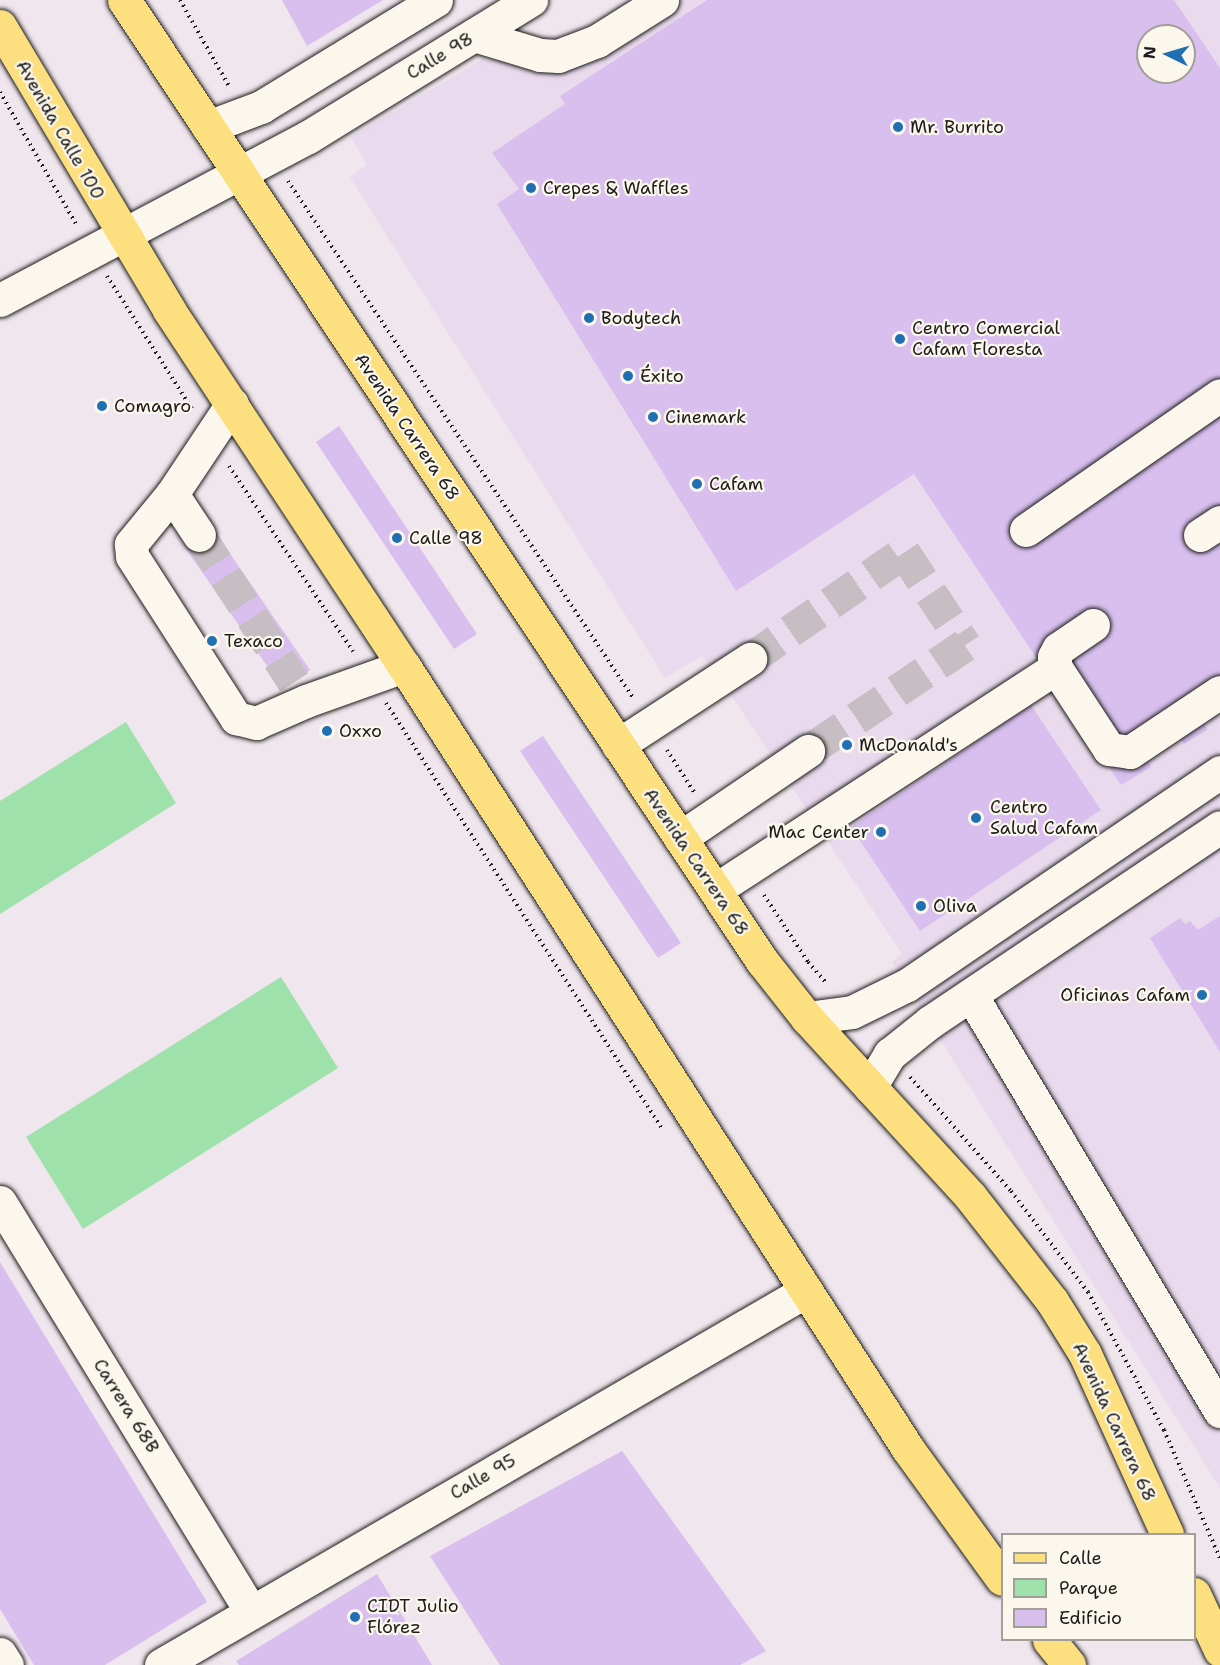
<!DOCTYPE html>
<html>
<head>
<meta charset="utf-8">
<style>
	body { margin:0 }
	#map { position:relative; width:1220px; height:1665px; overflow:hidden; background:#f0e6ed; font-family:"Shantell Sans",sans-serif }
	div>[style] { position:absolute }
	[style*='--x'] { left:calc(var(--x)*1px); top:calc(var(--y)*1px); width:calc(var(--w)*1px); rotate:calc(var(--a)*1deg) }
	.built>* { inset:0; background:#e9daed }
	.green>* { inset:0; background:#9fe1ab }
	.building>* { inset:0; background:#d8bfee }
	.minor-tunnel>* { height:33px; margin-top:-16.5px; transform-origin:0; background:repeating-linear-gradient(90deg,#c6bec3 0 33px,transparent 0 49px) }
	.path>* { height:4px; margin-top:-2px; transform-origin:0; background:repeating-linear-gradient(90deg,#1c1c1c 0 1.5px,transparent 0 6px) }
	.roads { filter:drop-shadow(0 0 2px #1c1c1c) drop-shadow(0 0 2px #1c1c1c) }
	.minor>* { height:33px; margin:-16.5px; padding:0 16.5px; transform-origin:16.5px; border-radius:16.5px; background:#fbf7ec }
	.major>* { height:33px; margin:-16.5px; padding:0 16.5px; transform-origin:16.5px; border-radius:16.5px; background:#fce080 }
	.dots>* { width:16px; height:16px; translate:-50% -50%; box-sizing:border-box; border:3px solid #fbf7ec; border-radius:50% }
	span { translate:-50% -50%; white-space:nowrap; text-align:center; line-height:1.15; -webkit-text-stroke:4.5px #fbf7ec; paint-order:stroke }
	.street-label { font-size:18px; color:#1c1c1c }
	.poi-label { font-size:18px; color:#1c1c1c }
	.left { translate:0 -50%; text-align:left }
	.right { translate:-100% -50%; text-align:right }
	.legend { position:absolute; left:1001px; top:1533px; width:195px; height:108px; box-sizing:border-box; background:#fbf7ec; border:2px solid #a29f99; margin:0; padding:8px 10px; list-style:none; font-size:18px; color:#1c1c1c }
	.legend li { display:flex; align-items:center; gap:12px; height:30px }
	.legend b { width:30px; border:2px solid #a29f99 }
	.north { position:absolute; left:1136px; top:24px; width:60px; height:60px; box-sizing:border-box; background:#fbf7ec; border:2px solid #a29f99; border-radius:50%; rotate:275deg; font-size:16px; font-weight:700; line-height:24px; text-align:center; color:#1c1c1c }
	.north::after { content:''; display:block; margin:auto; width:21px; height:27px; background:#1f6fb2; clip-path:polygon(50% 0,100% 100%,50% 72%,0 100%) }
</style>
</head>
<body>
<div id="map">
	<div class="built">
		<div style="clip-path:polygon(evenodd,667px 0,1220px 0,1220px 1488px,892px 962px,902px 954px,720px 678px,702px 656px,665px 678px,350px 177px,367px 165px,351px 137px,483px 59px,539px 67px,667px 0,1148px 36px,1184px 36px,1184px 72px,1148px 72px,1148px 36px)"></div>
	</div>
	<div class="green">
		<div style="clip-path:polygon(126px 722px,176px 803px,0 914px,0 801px)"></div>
		<div style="clip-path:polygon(281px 977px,338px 1068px,83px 1229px,26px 1137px)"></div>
	</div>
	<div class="building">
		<div style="clip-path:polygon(282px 0,383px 0,307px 46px)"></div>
		<div style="clip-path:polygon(evenodd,707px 0,1174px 0,1220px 68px,1220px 708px,1202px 719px,1207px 730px,1184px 744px,1178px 735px,1147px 756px,1151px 767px,1121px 785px,914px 474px,736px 591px,497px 204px,519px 189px,492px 153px,565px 104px,560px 96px,707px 0,1148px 36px,1184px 36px,1184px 72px,1148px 72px,1148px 36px)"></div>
		<div style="clip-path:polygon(339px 426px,477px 634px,454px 649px,316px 442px)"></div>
		<div style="clip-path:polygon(211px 526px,310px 670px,283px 689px,184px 546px)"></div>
		<div style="clip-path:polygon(1031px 705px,1101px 810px,920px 931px,851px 827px)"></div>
		<div style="clip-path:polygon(543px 736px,681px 943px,658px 958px,520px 751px)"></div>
		<div style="clip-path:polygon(1220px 916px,1220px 1052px,1150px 938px,1180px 918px,1185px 924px,1190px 921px,1198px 930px)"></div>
		<div style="clip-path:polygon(0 1262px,207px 1602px,105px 1665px,34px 1665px,0 1609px)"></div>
		<div style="clip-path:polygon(622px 1451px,766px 1651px,740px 1665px,500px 1665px,430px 1556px)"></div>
		<div style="clip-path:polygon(377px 1574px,432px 1665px,239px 1665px,236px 1661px)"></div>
	</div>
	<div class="minor-tunnel">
		<div style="--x:199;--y:535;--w:175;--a:57.1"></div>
		<div style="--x:750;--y:659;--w:188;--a:-34.8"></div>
		<div style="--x:904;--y:552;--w:111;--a:56.7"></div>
		<div style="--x:965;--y:645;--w:189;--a:146"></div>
	</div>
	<div class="path">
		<div style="--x:180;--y:0;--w:101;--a:60.4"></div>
		<div style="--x:0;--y:92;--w:155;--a:60.1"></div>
		<div style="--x:288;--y:181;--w:623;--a:56.26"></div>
		<div style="--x:107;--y:276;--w:158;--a:57.4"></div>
		<div style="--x:229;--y:466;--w:223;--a:56.2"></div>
		<div style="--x:386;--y:703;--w:509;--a:57.03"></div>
		<div style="--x:667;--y:750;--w:50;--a:57.3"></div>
		<div style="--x:764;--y:895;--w:80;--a:56.7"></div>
		<div style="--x:808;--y:962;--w:29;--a:49"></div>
		<div style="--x:910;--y:1077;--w:152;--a:48.5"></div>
		<div style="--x:1011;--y:1191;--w:127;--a:52.7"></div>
		<div style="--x:1088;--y:1292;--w:158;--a:61.2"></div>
		<div style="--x:1164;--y:1430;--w:140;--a:66.4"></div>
	</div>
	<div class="roads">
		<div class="minor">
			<div style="--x:474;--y:35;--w:69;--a:16.9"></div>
			<div style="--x:540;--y:55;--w:18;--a:3"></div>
			<div style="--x:558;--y:56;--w:42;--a:-21"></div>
			<div style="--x:597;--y:41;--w:77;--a:-32.2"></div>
			<div style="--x:208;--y:127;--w:57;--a:-20.7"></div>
			<div style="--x:261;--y:107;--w:205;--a:-31.4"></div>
			<div style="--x:0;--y:300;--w:348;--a:-27.9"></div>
			<div style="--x:308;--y:137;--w:262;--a:-31.6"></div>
			<div style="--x:232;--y:404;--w:108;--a:123.7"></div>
			<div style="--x:172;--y:494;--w:65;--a:129.4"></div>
			<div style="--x:131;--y:544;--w:12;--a:85"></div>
			<div style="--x:132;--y:556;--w:193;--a:57.3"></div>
			<div style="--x:236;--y:718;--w:21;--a:14"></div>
			<div style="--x:256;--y:723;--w:55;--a:-23.7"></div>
			<div style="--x:306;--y:701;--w:104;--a:-19.7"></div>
			<div style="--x:172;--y:494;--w:49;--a:56.6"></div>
			<div style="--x:1026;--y:530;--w:236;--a:-34.8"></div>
			<div style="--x:1200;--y:535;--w:24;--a:-33"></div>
			<div style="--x:1093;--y:625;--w:42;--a:145.6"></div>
			<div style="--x:1058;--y:649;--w:9;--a:117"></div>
			<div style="--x:1054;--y:657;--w:11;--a:80"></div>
			<div style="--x:1056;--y:668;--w:97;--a:56.8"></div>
			<div style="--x:1109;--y:749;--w:21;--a:8"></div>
			<div style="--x:1130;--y:752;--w:108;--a:-33.7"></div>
			<div style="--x:618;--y:745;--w:158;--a:-33.1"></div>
			<div style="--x:680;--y:838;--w:155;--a:-34.2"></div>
			<div style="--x:715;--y:890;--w:407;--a:-33.1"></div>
			<div style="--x:971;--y:995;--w:485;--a:59.1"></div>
			<div style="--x:807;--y:1018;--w:45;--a:-7.6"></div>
			<div style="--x:852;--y:1012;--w:61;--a:-26.1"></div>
			<div style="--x:907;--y:985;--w:379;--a:-34.2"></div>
			<div style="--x:870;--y:1087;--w:39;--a:-59"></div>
			<div style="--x:890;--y:1054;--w:51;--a:-38.7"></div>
			<div style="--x:930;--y:1022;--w:349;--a:-33.9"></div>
			<div style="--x:0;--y:1202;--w:480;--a:58.5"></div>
			<div style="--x:0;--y:1654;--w:13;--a:58"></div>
			<div style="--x:161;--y:1665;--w:746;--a:-30.11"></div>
		</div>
		<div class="major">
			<div style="--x:124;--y:0;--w:1154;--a:56.42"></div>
			<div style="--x:762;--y:961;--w:73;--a:51.7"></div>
			<div style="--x:807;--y:1018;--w:241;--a:47.5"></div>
			<div style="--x:970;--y:1196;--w:133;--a:52"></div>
			<div style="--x:1052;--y:1301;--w:62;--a:58.1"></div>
			<div style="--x:1085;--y:1354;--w:198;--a:65.5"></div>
			<div style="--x:0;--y:26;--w:330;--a:59.2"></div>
			<div style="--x:169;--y:310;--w:427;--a:56.6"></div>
			<div style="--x:404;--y:666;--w:931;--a:57.23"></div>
			<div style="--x:908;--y:1449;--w:160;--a:54.1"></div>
			<div style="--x:1194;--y:1594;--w:62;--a:65.1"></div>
			<div style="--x:1049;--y:1640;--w:32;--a:51"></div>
		</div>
	</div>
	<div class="dots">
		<div style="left:898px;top:127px;background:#1f6fb2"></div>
		<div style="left:531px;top:188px;background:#1f6fb2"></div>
		<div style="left:589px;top:318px;background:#1f6fb2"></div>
		<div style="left:900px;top:339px;background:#1f6fb2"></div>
		<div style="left:628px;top:376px;background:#1f6fb2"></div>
		<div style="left:102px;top:406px;background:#1f6fb2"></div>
		<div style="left:653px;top:417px;background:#1f6fb2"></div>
		<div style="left:697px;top:484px;background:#1f6fb2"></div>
		<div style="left:397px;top:538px;background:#1f6fb2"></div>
		<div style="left:212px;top:641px;background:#1f6fb2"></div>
		<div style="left:327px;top:731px;background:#1f6fb2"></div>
		<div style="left:847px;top:745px;background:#1f6fb2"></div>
		<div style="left:976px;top:818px;background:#1f6fb2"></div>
		<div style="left:881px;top:832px;background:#1f6fb2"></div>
		<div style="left:921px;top:906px;background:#1f6fb2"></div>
		<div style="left:1202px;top:995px;background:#1f6fb2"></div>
		<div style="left:355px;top:1617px;background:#1f6fb2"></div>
	</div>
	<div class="street-label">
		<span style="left:440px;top:56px;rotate:-31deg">Calle 98</span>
		<span style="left:60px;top:130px;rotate:60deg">Avenida Calle 100</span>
		<span style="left:407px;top:427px;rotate:56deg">Avenida Carrera 68</span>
		<span style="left:696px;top:862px;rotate:56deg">Avenida Carrera 68</span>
		<span style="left:126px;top:1406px;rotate:58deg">Carrera 68B</span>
		<span style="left:1114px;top:1422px;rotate:65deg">Avenida Carrera 68</span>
		<span style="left:483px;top:1477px;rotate:-30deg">Calle 95</span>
	</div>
	<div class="poi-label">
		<span class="left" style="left:910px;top:127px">Mr. Burrito</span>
		<span class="left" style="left:543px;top:188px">Crepes &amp; Waffles</span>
		<span class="left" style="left:601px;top:318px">Bodytech</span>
		<span class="left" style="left:912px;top:339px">Centro Comercial<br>Cafam Floresta</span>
		<span class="left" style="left:640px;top:376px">Éxito</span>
		<span class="left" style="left:114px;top:406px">Comagro</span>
		<span class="left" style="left:665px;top:417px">Cinemark</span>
		<span class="left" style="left:709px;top:484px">Cafam</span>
		<span class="left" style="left:409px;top:538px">Calle 98</span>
		<span class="left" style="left:224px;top:641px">Texaco</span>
		<span class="left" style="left:339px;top:731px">Oxxo</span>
		<span class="left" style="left:859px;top:745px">McDonald's</span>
		<span class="left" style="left:990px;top:818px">Centro<br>Salud Cafam</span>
		<span class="right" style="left:869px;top:832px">Mac Center</span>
		<span class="left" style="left:933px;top:906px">Oliva</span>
		<span class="right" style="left:1190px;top:995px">Oficinas Cafam</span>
		<span class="left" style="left:367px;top:1617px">CIDT Julio<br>Flórez</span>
	</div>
	<ul class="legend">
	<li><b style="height:8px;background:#fce080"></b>Calle</li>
	<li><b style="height:16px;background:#9fe1ab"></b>Parque</li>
	<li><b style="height:16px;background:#d8bfee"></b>Edificio</li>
	</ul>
	<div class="north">N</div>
</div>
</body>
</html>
